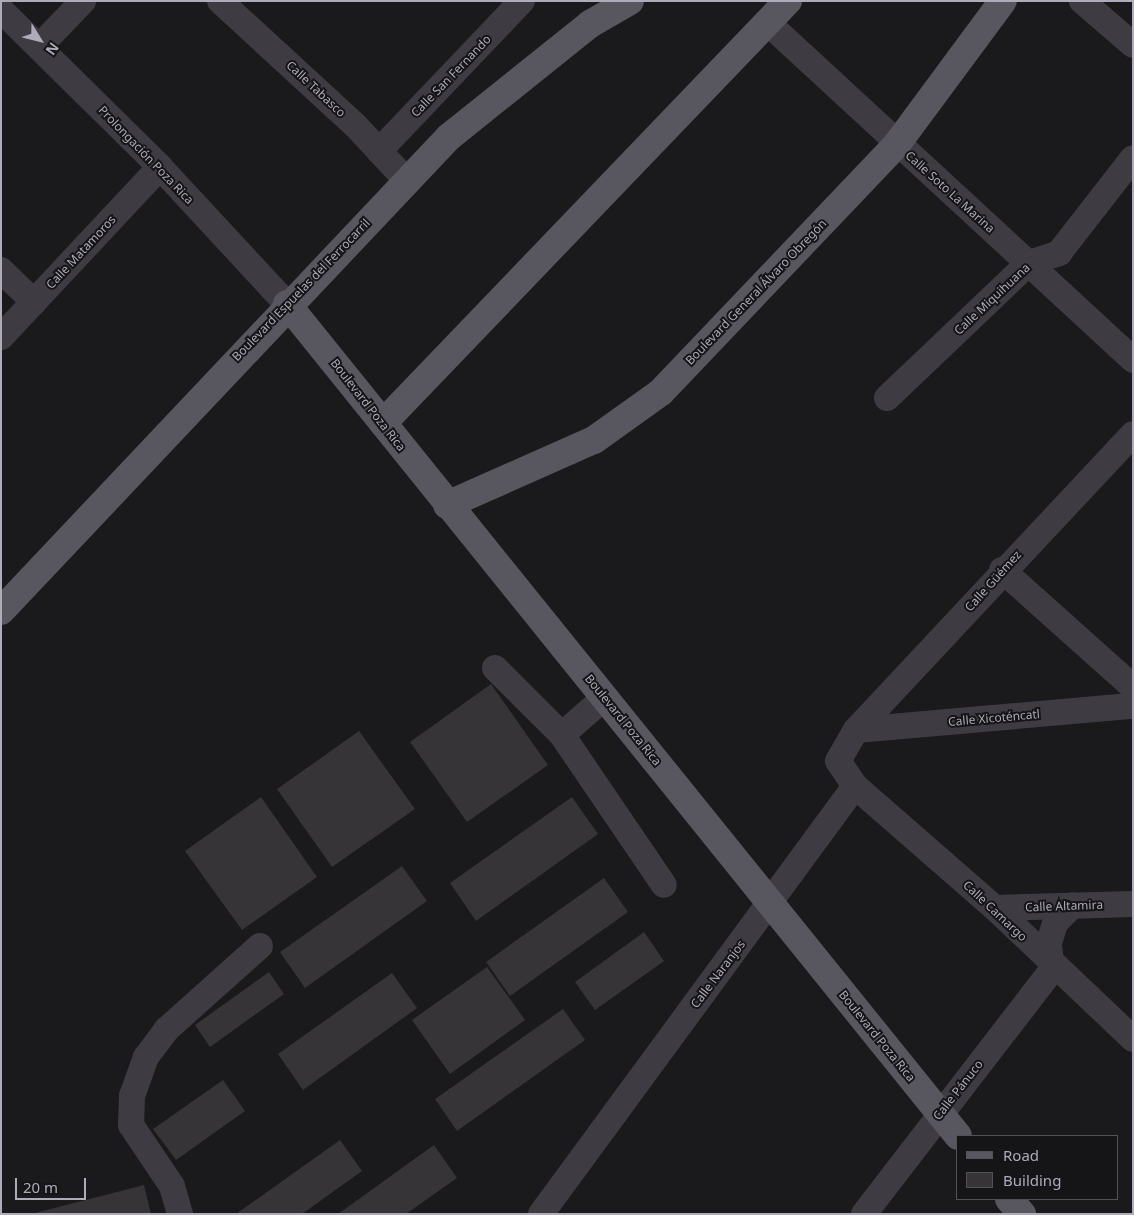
<!DOCTYPE html>
<html>
<head>
<meta charset="utf-8">
<style>
	body { margin:0 }
	#map { position:relative; width:1134px; height:1215px; overflow:hidden; background:#1a191b; font-family:"Noto Sans",sans-serif }
	div>[style] { position:absolute }
	[style*='--x'] { left:calc(var(--x)*1px); top:calc(var(--y)*1px); width:calc(var(--w)*1px); rotate:calc(var(--a)*1deg) }
	.building>* { inset:0; background:#363437 }
	.minor>* { height:26px; margin:-13px; padding:0 13px; transform-origin:13px; border-radius:13px; background:#3e3c42 }
	.major>* { height:28px; margin:-14px; padding:0 14px; transform-origin:14px; border-radius:14px; background:#58565f }
	span { translate:-50% -50%; white-space:nowrap; text-align:center; line-height:1.15; -webkit-text-stroke:4px #151416; paint-order:stroke }
	.street-label { font-size:12px; color:#aeabbb }
	.frame { position:absolute; inset:0; border:2px solid #aeabbb; pointer-events:none }
	.legend { position:absolute; left:956px; top:1135px; width:162px; height:65px; box-sizing:border-box; background:#151416; border:1px solid #525058; margin:0; padding:6px 9px; list-style:none; font-size:15px; color:#aeabbb }
	.legend li { display:flex; align-items:center; gap:10px; height:25px }
	.legend b { width:25px; border:1px solid #525058 }
	.north { position:absolute; left:15px; top:15px; width:50px; height:50px; -webkit-text-stroke:4px #151416; paint-order:stroke; rotate:126deg; font-size:14px; font-weight:700; line-height:20px; text-align:center; color:#aeabbb }
	.north::after { content:''; display:block; margin:auto; width:18px; height:22px; background:#aeabbb; clip-path:polygon(50% 0,100% 100%,50% 72%,0 100%) }
	.scale { position:absolute; left:15px; top:1178px; width:71px; height:22px; box-sizing:border-box; border:2px solid #aeabbb; border-top:0; padding-left:6px; font-size:15px; line-height:18px; white-space:nowrap; color:#aeabbb; -webkit-text-stroke:4px #151416; paint-order:stroke }
</style>
</head>
<body>
<div id="map">
	<div class="building">
		<div style="clip-path:polygon(491px 684px,548px 765px,467px 822px,410px 742px)"></div>
		<div style="clip-path:polygon(359px 731px,415px 809px,332px 867px,277px 789px)"></div>
		<div style="clip-path:polygon(261px 797px,317px 877px,242px 930px,185px 851px)"></div>
		<div style="clip-path:polygon(572px 797px,598px 834px,476px 921px,450px 883px)"></div>
		<div style="clip-path:polygon(402px 866px,427px 901px,305px 988px,280px 952px)"></div>
		<div style="clip-path:polygon(604px 878px,628px 912px,510px 996px,486px 962px)"></div>
		<div style="clip-path:polygon(644px 932px,664px 961px,595px 1010px,575px 982px)"></div>
		<div style="clip-path:polygon(487px 967px,525px 1020px,450px 1074px,412px 1020px)"></div>
		<div style="clip-path:polygon(269px 972px,284px 994px,210px 1047px,195px 1025px)"></div>
		<div style="clip-path:polygon(392px 973px,417px 1008px,303px 1090px,278px 1054px)"></div>
		<div style="clip-path:polygon(563px 1009px,585px 1040px,457px 1131px,435px 1099px)"></div>
		<div style="clip-path:polygon(223px 1080px,245px 1111px,176px 1160px,153px 1129px)"></div>
		<div style="clip-path:polygon(340px 1140px,362px 1171px,302px 1214px,236px 1214px)"></div>
		<div style="clip-path:polygon(434px 1145px,457px 1178px,406px 1214px,338px 1214px)"></div>
		<div style="clip-path:polygon(144px 1185px,151px 1214px,35px 1214px,35px 1213px)"></div>
	</div>
	<div class="minor">
		<div style="--x:220;--y:1;--w:183;--a:42.6"></div>
		<div style="--x:355;--y:125;--w:76;--a:47.1"></div>
		<div style="--x:1082;--y:1;--w:67;--a:40.8"></div>
		<div style="--x:1;--y:10;--w:223;--a:44.6"></div>
		<div style="--x:160;--y:167;--w:187;--a:47.2"></div>
		<div style="--x:768;--y:23;--w:497;--a:42.7"></div>
		<div style="--x:39;--y:47;--w:64;--a:-46.3"></div>
		<div style="--x:379;--y:151;--w:207;--a:-46.4"></div>
		<div style="--x:1;--y:270;--w:46;--a:44.1"></div>
		<div style="--x:1;--y:337;--w:233;--a:-46.9"></div>
		<div style="--x:887;--y:398;--w:196;--a:-43.6"></div>
		<div style="--x:1029;--y:263;--w:32;--a:-18"></div>
		<div style="--x:1059;--y:253;--w:120;--a:-52.1"></div>
		<div style="--x:1002;--y:570;--w:176;--a:41.8"></div>
		<div style="--x:495;--y:668;--w:95;--a:45"></div>
		<div style="--x:605;--y:697;--w:57;--a:138.5"></div>
		<div style="--x:562;--y:735;--w:181;--a:55.8"></div>
		<div style="--x:856;--y:730;--w:278;--a:-5"></div>
		<div style="--x:855;--y:786;--w:186;--a:41.1"></div>
		<div style="--x:995;--y:908;--w:190;--a:43.5"></div>
		<div style="--x:995;--y:908;--w:138;--a:-1.7"></div>
		<div style="--x:1051;--y:963;--w:20;--a:-96"></div>
		<div style="--x:1049;--y:943;--w:21;--a:-73"></div>
		<div style="--x:1055;--y:923;--w:25;--a:-45"></div>
		<div style="--x:180;--y:1214;--w:29;--a:-106"></div>
		<div style="--x:172;--y:1186;--w:73;--a:-123.9"></div>
		<div style="--x:131;--y:1125;--w:29;--a:-88"></div>
		<div style="--x:132;--y:1096;--w:41;--a:-70.3"></div>
		<div style="--x:146;--y:1057;--w:34;--a:-53"></div>
		<div style="--x:166;--y:1030;--w:126;--a:-41.8"></div>
		<div style="--x:541;--y:1214;--w:531;--a:-53.73"></div>
		<div style="--x:855;--y:786;--w:30;--a:-124"></div>
		<div style="--x:838;--y:761;--w:36;--a:-60"></div>
		<div style="--x:856;--y:730;--w:405;--a:-46.9"></div>
		<div style="--x:864;--y:1214;--w:312;--a:-52.4"></div>
	</div>
	<div class="major">
		<div style="--x:287;--y:304;--w:1069;--a:51.11"></div>
		<div style="--x:383;--y:423;--w:585;--a:-46.18"></div>
		<div style="--x:447;--y:505;--w:161;--a:-23.9"></div>
		<div style="--x:594;--y:440;--w:82;--a:-35.6"></div>
		<div style="--x:661;--y:392;--w:342;--a:-46.4"></div>
		<div style="--x:897;--y:144;--w:178;--a:-53.5"></div>
		<div style="--x:1;--y:611;--w:652;--a:-46.62"></div>
		<div style="--x:449;--y:137;--w:181;--a:-38.7"></div>
		<div style="--x:590;--y:24;--w:46;--a:-29.9"></div>
		<div style="--x:1009;--y:1199;--w:20;--a:49"></div>
	</div>
	<div class="street-label">
		<span style="left:451px;top:76px;rotate:-46deg">Calle San Fernando</span>
		<span style="left:316px;top:89px;rotate:43deg">Calle Tabasco</span>
		<span style="left:146px;top:155px;rotate:46deg">Prolongación Poza Rica</span>
		<span style="left:950px;top:192px;rotate:42deg">Calle Soto La Marina</span>
		<span style="left:81px;top:252px;rotate:-47deg">Calle Matamoros</span>
		<span style="left:301px;top:290px;rotate:-46deg">Boulevard Espuelas del Ferrocarril</span>
		<span style="left:756px;top:292px;rotate:-46deg">Boulevard General Álvaro Obregón</span>
		<span style="left:992px;top:299px;rotate:-43deg">Calle Miquihuana</span>
		<span style="left:368px;top:405px;rotate:52deg">Boulevard Poza Rica</span>
		<span style="left:993px;top:581px;rotate:-48deg">Calle Güémez</span>
		<span style="left:994px;top:718px;rotate:-5deg">Calle Xicoténcatl</span>
		<span style="left:623px;top:720px;rotate:51deg">Boulevard Poza Rica</span>
		<span style="left:1064px;top:906px;rotate:-2deg">Calle Altamira</span>
		<span style="left:995px;top:911px;rotate:43deg">Calle Camargo</span>
		<span style="left:718px;top:974px;rotate:-53deg">Calle Naranjos</span>
		<span style="left:877px;top:1036px;rotate:51deg">Boulevard Poza Rica</span>
		<span style="left:958px;top:1090px;rotate:-52deg">Calle Pánuco</span>
	</div>
	<div class="frame"></div>
	<ul class="legend">
	<li><b style="height:6px;background:#58565f"></b>Road</li>
	<li><b style="height:14px;background:#363437"></b>Building</li>
	</ul>
	<div class="north">N</div>
	<div class="scale">20 m</div>
</div>
</body>
</html>
